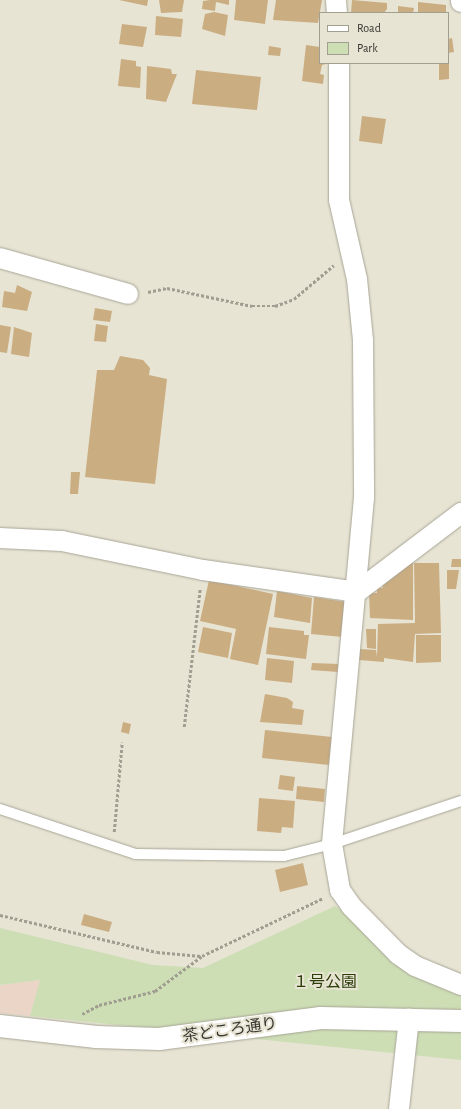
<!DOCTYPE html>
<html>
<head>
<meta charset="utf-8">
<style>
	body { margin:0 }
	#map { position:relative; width:461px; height:1109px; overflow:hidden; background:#e7e4d4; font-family:"Alegreya Sans","Noto Sans JP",sans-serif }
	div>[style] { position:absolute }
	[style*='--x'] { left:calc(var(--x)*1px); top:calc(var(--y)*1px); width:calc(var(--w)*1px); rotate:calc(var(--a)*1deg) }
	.industrial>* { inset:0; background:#ead5c7 }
	.green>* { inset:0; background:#cddeb5 }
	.building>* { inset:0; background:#cbad82 }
	.path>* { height:2.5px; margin-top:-1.25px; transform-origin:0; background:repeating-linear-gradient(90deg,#a09d91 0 3px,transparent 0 5px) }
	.roads { filter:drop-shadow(0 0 1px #a8a596) drop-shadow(0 0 1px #a8a596) }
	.service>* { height:10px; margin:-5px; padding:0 5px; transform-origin:5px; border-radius:5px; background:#fff }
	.minor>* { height:20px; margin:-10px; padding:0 10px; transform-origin:10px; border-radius:10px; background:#fff }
	.tertiary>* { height:22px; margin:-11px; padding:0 11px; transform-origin:11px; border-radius:11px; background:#fff }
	span { translate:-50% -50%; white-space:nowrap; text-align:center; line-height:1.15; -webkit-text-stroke:4px #e7e4d4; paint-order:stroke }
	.park-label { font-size:16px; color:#2c3d08 }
	.street-label { font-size:16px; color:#373630 }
	.legend { position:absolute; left:319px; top:12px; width:130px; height:52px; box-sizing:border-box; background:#e7e4d4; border:1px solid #a19e92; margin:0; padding:5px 7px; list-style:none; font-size:12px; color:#373630 }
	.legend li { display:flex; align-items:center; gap:8px; height:20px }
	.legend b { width:20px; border:1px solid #a19e92 }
</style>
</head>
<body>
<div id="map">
	<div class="industrial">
		<div style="clip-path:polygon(41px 980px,30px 1016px,0 1013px,0 985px)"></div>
	</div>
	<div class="green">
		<div style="clip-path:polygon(335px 906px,461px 995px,461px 1060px,30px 1016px,40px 980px,0 985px,0 928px,153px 965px,203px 968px)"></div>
	</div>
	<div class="building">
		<div style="clip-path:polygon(119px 0,148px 0,147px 6px)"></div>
		<div style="clip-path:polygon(159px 0,184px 0,182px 12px,161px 13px)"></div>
		<div style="clip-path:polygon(210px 0,229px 0,229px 5px,216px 2px,215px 11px,202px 9px,203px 1px)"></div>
		<div style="clip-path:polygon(236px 0,268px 0,265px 24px,234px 20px)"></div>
		<div style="clip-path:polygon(276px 0,322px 0,318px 23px,273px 20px)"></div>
		<div style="clip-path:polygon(352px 0,387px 3px,387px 9px,384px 13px,351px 13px)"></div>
		<div style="clip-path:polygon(418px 2px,446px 5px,446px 13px,418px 13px)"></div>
		<div style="clip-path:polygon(398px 6px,414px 8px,413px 13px,398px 13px)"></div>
		<div style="clip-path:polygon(214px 12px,228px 15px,225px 36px,202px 29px,205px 14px)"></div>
		<div style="clip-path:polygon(156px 16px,183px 19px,181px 37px,155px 35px)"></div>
		<div style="clip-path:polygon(122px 24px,147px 27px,143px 47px,119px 44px)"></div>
		<div style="clip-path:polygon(452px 38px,454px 52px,448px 53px,448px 39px)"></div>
		<div style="clip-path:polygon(306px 45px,320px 47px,320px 63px,326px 64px,322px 65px,320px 74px,324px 75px,323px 84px,302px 81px)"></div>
		<div style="clip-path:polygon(269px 46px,281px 48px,280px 56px,268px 55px)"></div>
		<div style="clip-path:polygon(121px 59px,136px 61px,136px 66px,141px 67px,140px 88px,118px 86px)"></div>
		<div style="clip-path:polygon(439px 63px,449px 63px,449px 79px,439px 80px)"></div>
		<div style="clip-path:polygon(147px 66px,171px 69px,172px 74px,177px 74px,166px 102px,146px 99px)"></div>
		<div style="clip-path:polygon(196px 70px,261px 77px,257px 110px,192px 104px)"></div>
		<div style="clip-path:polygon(362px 116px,386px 119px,382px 144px,359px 141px)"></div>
		<div style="clip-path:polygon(17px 285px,32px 292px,27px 311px,2px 307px,4px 291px,15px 293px)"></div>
		<div style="clip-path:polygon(95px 308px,112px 311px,110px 322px,93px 320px)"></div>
		<div style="clip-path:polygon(96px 324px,108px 326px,106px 342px,94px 341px)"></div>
		<div style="clip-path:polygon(0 325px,11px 327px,7px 353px,0 352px)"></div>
		<div style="clip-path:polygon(14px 327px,32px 333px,29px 357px,11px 354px)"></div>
		<div style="clip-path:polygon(120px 356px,143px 360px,150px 368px,149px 375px,167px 379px,155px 484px,85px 477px,97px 370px,114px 370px)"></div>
		<div style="clip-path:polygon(71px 472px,80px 472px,78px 494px,70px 494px)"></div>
		<div style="clip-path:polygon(452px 559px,461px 559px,461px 567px,451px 567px)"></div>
		<div style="clip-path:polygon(413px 562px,413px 620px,370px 618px,369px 593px,377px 593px,377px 588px,383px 588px,382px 584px)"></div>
		<div style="clip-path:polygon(414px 563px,439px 563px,441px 633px,415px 634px,413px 662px,384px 658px,384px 662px,359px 660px,360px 649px,376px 650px,377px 657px,378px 624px,415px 623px)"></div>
		<div style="clip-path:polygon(447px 570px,459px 570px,456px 589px,447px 589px)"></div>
		<div style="clip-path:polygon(209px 580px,273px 594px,258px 665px,230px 659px,236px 629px,200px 621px)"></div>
		<div style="clip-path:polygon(277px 591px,312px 598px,310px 623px,274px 617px)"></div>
		<div style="clip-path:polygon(314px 597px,346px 602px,343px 637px,311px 634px)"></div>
		<div style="clip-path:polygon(203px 627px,232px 633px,228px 658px,198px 652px)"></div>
		<div style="clip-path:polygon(269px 627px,304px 631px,304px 635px,309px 635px,306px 659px,266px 654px)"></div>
		<div style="clip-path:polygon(366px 629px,376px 629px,376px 649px,367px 648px)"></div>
		<div style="clip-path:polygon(416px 635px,441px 635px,441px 662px,416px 663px)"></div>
		<div style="clip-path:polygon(267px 658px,294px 661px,292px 683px,265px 680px)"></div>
		<div style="clip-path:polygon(312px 663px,339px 664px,338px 672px,311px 670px)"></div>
		<div style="clip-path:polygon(265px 694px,287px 698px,293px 702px,292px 708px,304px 710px,302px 725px,260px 722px)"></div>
		<div style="clip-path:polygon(123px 722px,131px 724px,129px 734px,121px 732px)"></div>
		<div style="clip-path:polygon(265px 730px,332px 737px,329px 765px,262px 758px)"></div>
		<div style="clip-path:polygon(280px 775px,295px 777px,293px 791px,278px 789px)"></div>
		<div style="clip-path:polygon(297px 786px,325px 789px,324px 802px,296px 799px)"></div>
		<div style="clip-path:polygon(259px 798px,295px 801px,293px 828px,282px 827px,281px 833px,257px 831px)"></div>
		<div style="clip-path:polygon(303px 863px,308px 885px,280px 892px,275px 870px)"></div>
		<div style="clip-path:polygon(84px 914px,112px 922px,109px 932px,81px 925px)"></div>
	</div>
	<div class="path">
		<div style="--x:148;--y:292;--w:19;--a:-12"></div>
		<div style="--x:167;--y:288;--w:87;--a:12"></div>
		<div style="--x:252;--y:306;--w:23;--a:0"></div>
		<div style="--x:275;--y:306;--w:20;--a:-20"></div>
		<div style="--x:294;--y:299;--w:52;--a:-40.4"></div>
		<div style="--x:184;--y:727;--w:139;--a:-83.4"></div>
		<div style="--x:114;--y:832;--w:90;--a:-84.9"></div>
		<div style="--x:0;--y:915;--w:161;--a:13.3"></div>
		<div style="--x:157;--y:952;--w:44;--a:5.2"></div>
		<div style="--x:82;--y:1014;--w:19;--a:-28"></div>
		<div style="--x:99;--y:1005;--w:58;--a:-14"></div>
		<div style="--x:155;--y:991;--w:59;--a:-36.7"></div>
		<div style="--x:202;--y:956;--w:134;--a:-25.6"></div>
	</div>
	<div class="roads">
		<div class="service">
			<div style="--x:0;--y:809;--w:142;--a:18.4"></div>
			<div style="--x:135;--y:854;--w:149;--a:0.8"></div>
			<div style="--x:284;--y:856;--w:49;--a:-14"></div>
			<div style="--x:332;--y:844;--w:136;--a:-18.4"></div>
		</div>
		<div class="minor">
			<div style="--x:336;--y:0;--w:13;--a:86"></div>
			<div style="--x:461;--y:0;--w:2;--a:90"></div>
			<div style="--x:339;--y:63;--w:137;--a:90"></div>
			<div style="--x:339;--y:200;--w:81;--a:77.2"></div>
			<div style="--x:357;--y:279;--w:61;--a:84.4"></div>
			<div style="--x:363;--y:340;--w:158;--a:89.6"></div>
			<div style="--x:364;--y:498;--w:347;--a:95.3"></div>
			<div style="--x:332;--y:844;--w:47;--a:80.1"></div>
			<div style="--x:340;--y:890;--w:19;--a:55"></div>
			<div style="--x:351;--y:906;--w:67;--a:45.6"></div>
			<div style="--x:398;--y:954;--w:21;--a:35"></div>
			<div style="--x:415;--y:966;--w:50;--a:22.4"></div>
			<div style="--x:0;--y:258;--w:133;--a:15.7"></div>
			<div style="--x:0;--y:538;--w:62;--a:2.8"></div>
			<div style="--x:62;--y:541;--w:144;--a:11.6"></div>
			<div style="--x:203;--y:570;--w:156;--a:8.1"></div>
			<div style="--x:357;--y:592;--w:131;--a:-37.2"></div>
			<div style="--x:399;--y:1109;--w:91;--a:-83.7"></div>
		</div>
		<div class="tertiary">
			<div style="--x:0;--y:1026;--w:97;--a:6.5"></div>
			<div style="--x:96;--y:1037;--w:63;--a:1.8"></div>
			<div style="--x:159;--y:1039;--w:163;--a:-7.4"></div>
			<div style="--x:321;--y:1018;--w:140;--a:1.2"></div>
		</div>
	</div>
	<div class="park-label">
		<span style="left:325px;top:982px">１号公園</span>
	</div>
	<div class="street-label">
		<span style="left:230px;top:1030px;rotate:-8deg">茶どころ通り</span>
	</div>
	<ul class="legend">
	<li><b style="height:5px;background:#fff"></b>Road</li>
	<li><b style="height:11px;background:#cddeb5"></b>Park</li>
	</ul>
</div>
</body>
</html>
